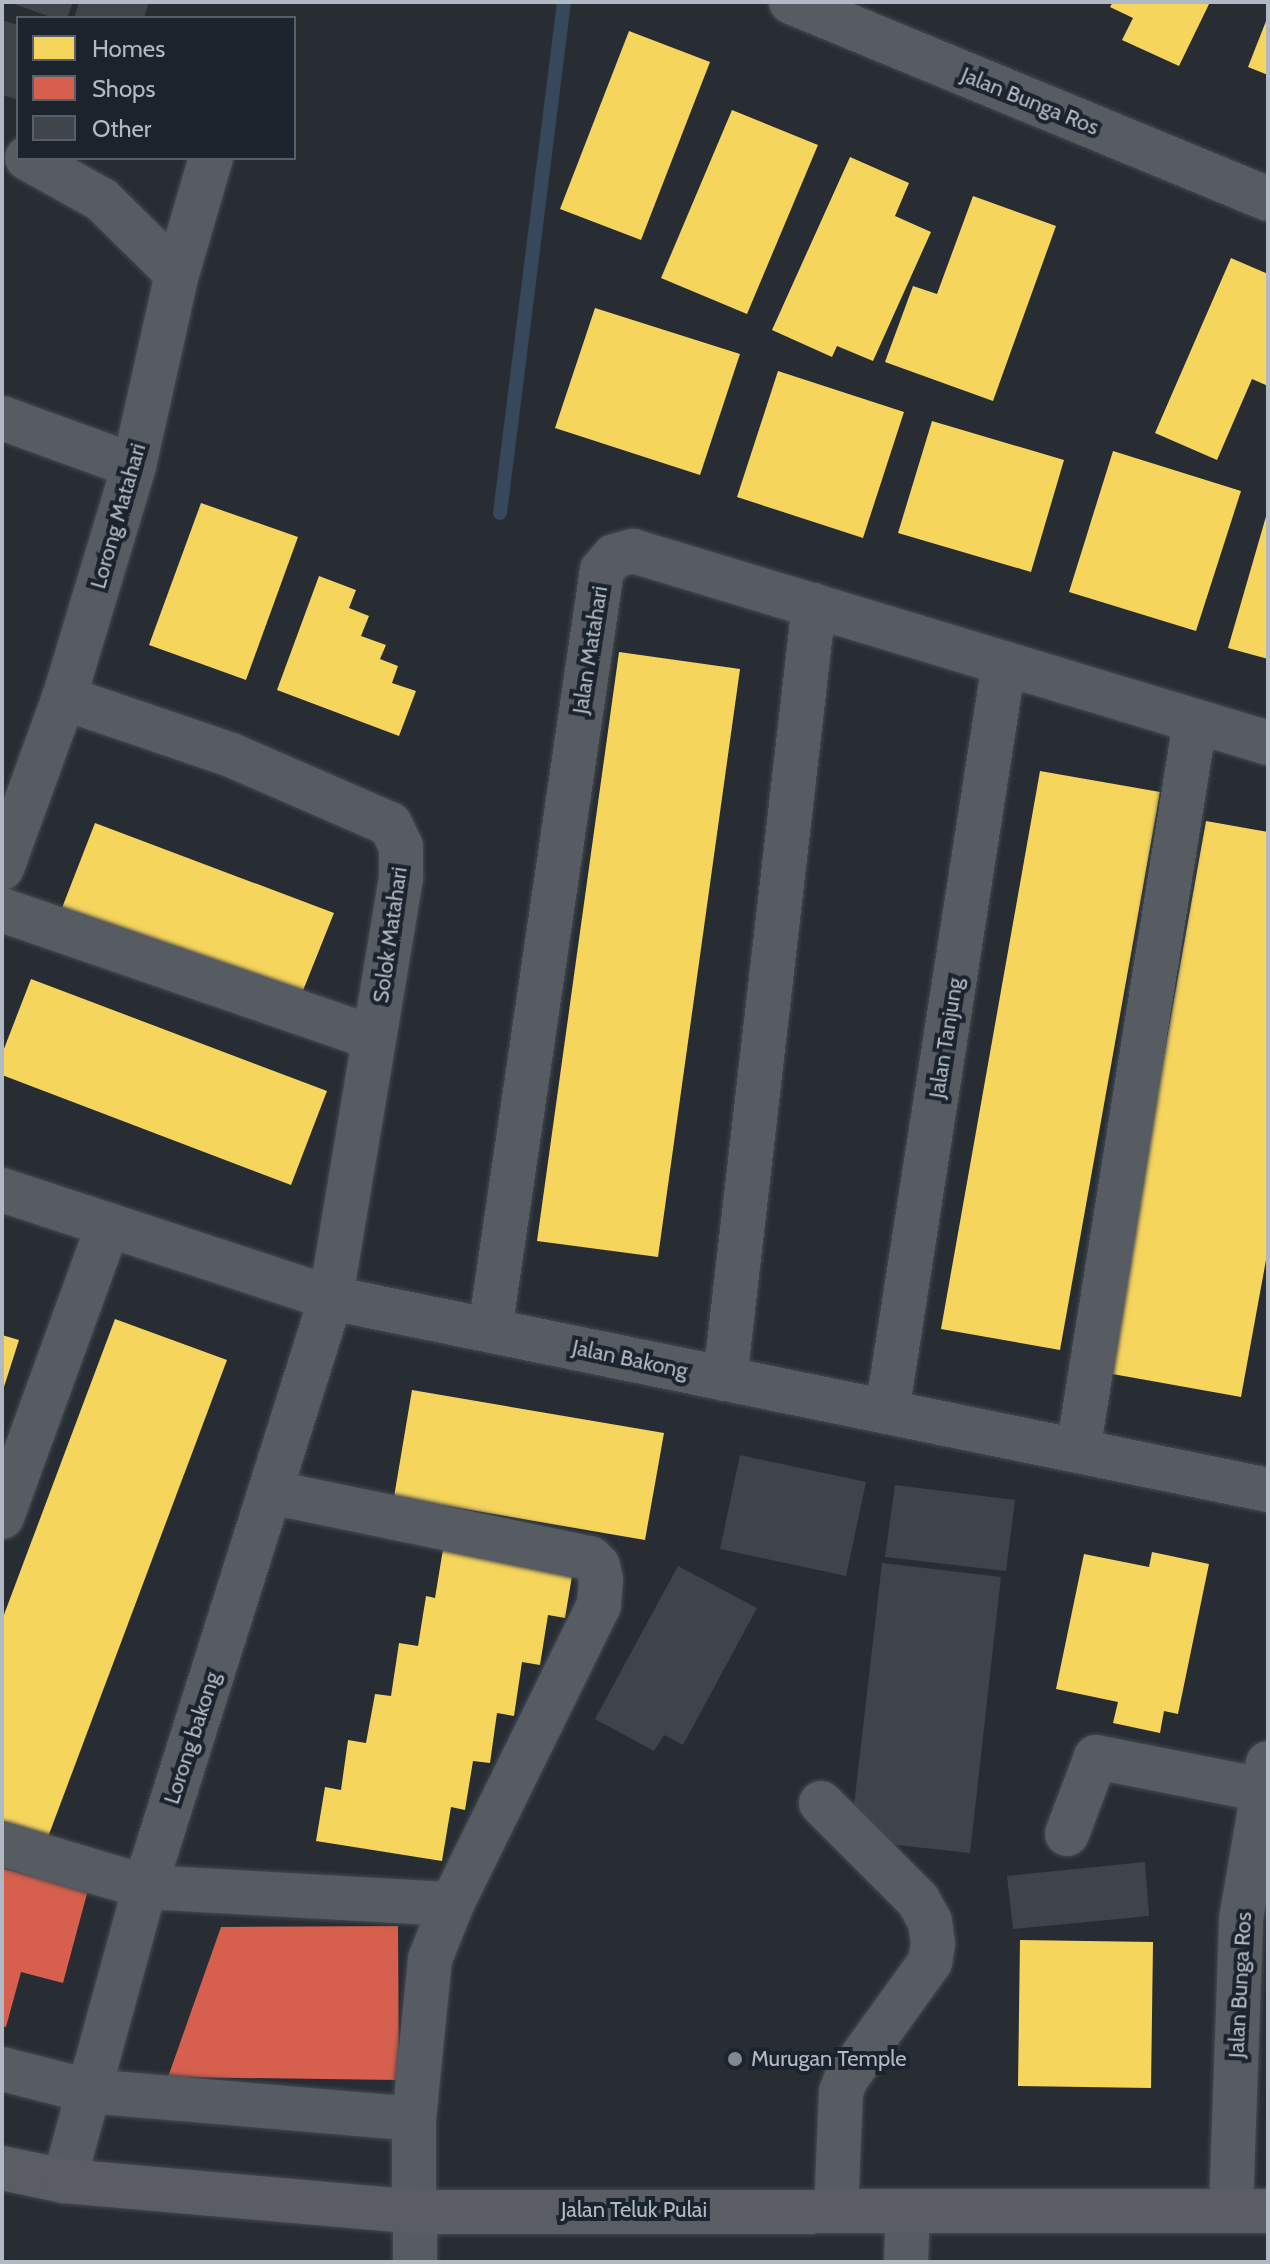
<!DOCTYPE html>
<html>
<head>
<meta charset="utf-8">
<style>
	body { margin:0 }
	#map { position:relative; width:1270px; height:2264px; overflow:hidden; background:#272d33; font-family:Cabin,sans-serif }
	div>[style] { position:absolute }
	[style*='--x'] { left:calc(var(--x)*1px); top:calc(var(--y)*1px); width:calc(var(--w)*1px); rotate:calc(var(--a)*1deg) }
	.homes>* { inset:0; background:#f6d55c }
	.shops>* { inset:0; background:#d6604d }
	.stream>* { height:14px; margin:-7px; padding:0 7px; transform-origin:7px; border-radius:7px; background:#37485d }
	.building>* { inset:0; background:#3f444a }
	.roads { filter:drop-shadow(0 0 2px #45494e) drop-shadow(0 0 2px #45494e) }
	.minor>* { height:44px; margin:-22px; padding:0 22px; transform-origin:22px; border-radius:22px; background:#575b62 }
	.major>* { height:44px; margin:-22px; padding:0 22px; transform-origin:22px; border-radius:22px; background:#5a5d64 }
	.dots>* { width:22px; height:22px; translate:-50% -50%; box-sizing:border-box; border:4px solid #1b232d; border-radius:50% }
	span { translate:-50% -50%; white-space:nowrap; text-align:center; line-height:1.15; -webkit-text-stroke:8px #1b232d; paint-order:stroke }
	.street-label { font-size:22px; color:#b1b9c5 }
	.poi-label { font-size:22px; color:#b1b9c5 }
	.left { translate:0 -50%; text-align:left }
	.frame { position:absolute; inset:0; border:4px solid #b1b9c5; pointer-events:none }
	.legend { position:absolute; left:16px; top:16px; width:280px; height:144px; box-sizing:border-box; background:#1b232d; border:2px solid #575f6a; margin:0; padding:10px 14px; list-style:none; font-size:24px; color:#b1b9c5 }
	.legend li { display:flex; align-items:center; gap:16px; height:40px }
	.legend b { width:40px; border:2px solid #575f6a }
</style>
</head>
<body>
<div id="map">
	<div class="homes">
		<div style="clip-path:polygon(1113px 2px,1210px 2px,1179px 66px,1122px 40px,1133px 18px,1110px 7px)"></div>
		<div style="clip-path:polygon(1268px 16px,1268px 75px,1248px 67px)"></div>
		<div style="clip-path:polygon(629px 31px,710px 62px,641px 240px,560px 209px)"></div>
		<div style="clip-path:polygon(732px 110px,818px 145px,747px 314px,661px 278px)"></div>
		<div style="clip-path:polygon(850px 157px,909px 183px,895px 216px,931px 232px,873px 361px,837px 346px,832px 357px,772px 330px)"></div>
		<div style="clip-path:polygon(973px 196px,1056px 226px,993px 401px,885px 362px,913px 286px,937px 294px)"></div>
		<div style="clip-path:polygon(1231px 258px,1268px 274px,1268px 386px,1252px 379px,1217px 460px,1155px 433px)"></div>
		<div style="clip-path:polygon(595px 308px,740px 354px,700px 475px,555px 428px)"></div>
		<div style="clip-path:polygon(778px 371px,904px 412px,863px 538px,737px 497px)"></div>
		<div style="clip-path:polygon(932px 421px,1064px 460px,1031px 572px,898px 533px)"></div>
		<div style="clip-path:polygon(1113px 451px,1241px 491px,1196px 631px,1069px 592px)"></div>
		<div style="clip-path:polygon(201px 503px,298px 537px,246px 680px,149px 645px)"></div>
		<div style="clip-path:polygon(1267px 513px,1268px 513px,1268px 659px,1228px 648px)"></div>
		<div style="clip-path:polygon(319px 576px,356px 590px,349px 608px,369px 616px,361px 636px,386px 645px,380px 659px,398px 666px,392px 683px,416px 691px,399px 736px,277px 690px)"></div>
		<div style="clip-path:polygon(619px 652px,740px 669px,658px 1257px,537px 1241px)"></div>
		<div style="clip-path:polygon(1040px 771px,1160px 792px,1060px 1350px,941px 1329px)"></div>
		<div style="clip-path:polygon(1206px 821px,1268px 832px,1268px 1249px,1241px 1397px,1107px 1373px)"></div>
		<div style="clip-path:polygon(95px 823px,334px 913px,298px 1003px,60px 913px)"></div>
		<div style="clip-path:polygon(31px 979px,327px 1091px,291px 1185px,2px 1075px,2px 1054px)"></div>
		<div style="clip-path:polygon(115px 1319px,227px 1360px,48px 1837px,2px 1821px,2px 1620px)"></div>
		<div style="clip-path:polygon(2px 1335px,19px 1340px,3px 1390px,2px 1390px)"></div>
		<div style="clip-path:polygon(412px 1390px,664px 1433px,645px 1540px,394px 1497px)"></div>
		<div style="clip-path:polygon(444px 1543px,574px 1564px,565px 1618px,548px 1615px,540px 1665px,522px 1662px,514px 1716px,497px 1713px,490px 1763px,473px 1761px,465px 1810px,451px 1807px,442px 1861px,316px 1841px,325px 1787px,341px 1790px,348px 1740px,366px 1743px,375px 1694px,391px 1696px,399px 1643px,418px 1646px,426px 1596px,435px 1598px)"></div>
		<div style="clip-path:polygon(1152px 1552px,1209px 1564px,1178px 1714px,1164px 1711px,1160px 1733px,1113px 1723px,1118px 1702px,1056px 1689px,1084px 1554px,1149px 1567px)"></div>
		<div style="clip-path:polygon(1020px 1940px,1153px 1942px,1151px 2088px,1018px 2086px)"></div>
	</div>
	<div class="shops">
		<div style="clip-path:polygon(2px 1868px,88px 1890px,63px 1983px,21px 1972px,6px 2027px,2px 2026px)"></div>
		<div style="clip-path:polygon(398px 1926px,399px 2080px,168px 2077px,221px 1927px)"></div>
	</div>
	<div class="stream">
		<div style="--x:500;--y:513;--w:515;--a:-82.86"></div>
	</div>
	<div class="building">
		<div style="clip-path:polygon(9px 2px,73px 2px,67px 18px,53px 18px)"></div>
		<div style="clip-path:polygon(79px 2px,149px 2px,144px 18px,74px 18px)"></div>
		<div style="clip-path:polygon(2px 20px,18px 25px,18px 100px,2px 95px)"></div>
		<div style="clip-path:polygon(740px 1455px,866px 1482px,846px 1576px,720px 1549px)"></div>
		<div style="clip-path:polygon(895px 1485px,1015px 1500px,1006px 1571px,885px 1557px)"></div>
		<div style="clip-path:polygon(882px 1563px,1001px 1577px,970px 1853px,850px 1840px)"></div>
		<div style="clip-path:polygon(678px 1566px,757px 1608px,683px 1745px,664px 1735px,654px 1751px,595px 1719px)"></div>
		<div style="clip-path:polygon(1145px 1862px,1149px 1916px,1013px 1929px,1007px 1876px)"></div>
	</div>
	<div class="roads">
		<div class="minor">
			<div style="--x:791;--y:2;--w:516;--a:22.44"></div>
			<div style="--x:27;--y:158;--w:86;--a:29.2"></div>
			<div style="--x:102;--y:200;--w:105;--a:44.6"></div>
			<div style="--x:2;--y:418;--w:140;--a:20"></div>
			<div style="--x:64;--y:698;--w:176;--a:18.8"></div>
			<div style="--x:231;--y:755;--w:173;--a:23.5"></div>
			<div style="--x:390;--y:824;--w:25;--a:64"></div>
			<div style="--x:401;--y:847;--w:31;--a:90"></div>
			<div style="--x:401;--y:878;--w:426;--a:99.5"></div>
			<div style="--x:331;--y:1298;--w:618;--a:107.53"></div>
			<div style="--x:145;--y:1887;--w:305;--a:105.4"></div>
			<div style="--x:2;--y:868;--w:181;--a:-70"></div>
			<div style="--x:64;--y:698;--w:242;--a:-73.2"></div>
			<div style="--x:134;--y:466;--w:197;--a:-77.4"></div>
			<div style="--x:177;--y:274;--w:121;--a:-73.7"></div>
			<div style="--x:2;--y:910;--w:393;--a:19"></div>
			<div style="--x:2;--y:1190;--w:346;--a:18.2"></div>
			<div style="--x:331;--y:1298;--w:956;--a:11.58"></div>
			<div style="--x:490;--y:1330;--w:768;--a:-81.62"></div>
			<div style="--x:602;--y:570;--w:18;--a:-49"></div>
			<div style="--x:614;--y:556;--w:20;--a:-15"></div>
			<div style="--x:633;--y:551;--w:663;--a:16.82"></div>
			<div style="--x:725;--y:1379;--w:779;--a:-83.44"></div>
			<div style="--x:887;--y:1412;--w:758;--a:-81.12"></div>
			<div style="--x:1078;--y:1451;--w:738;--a:-80.88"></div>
			<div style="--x:270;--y:1492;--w:327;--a:11.7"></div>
			<div style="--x:590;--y:1558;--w:11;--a:45"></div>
			<div style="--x:598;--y:1566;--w:14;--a:78"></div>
			<div style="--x:601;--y:1580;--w:25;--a:95"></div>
			<div style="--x:599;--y:1605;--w:333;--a:116.2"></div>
			<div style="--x:452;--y:1904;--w:59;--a:111.8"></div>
			<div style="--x:430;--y:1959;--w:161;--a:95.7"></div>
			<div style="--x:2;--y:1517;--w:311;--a:-70"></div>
			<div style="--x:821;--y:1803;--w:137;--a:45"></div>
			<div style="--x:918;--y:1900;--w:25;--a:61"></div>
			<div style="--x:930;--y:1922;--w:22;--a:82"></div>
			<div style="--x:933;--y:1944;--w:18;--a:99"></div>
			<div style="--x:930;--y:1962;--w:144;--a:125.7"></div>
			<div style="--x:846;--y:2079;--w:14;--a:111"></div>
			<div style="--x:841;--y:2092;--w:117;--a:92.4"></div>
			<div style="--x:1067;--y:1834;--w:82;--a:-69.4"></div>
			<div style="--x:1096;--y:1757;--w:170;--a:11.2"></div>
			<div style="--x:2;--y:1844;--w:149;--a:16.7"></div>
			<div style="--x:145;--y:1887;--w:307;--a:3.2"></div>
			<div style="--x:2;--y:2069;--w:89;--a:14.3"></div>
			<div style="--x:88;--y:2091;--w:327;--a:4.9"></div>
			<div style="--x:414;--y:2119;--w:143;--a:89.6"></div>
			<div style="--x:1231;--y:2209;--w:290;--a:-88"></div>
			<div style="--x:1241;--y:1919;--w:158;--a:-80.2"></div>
			<div style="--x:906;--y:2262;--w:51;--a:-87.8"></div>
		</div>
		<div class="major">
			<div style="--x:2;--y:2168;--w:63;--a:11.8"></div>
			<div style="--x:64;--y:2181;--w:352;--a:5"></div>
			<div style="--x:415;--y:2212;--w:853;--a:-0.07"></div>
		</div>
	</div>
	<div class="dots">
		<div style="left:735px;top:2059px;background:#818892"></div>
	</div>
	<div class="street-label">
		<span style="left:1030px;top:101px;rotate:22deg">Jalan Bunga Ros</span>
		<span style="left:118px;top:516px;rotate:-74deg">Lorong Matahari</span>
		<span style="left:590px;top:650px;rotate:-81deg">Jalan Matahari</span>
		<span style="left:390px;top:935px;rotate:-82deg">Solok Matahari</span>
		<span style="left:946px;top:1038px;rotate:-81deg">Jalan Tanjung</span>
		<span style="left:630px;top:1359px;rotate:12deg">Jalan Bakong</span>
		<span style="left:192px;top:1738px;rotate:-72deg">Lorong bakong</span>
		<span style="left:1240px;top:1985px;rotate:-87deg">Jalan Bunga Ros</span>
		<span style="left:634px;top:2210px">Jalan Teluk Pulai</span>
	</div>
	<div class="poi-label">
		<span class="left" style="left:751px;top:2059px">Murugan Temple</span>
	</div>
	<div class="frame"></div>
	<ul class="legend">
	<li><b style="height:22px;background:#f6d55c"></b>Homes</li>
	<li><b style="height:22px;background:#d6604d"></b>Shops</li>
	<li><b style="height:22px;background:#3f444a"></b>Other</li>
	</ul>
</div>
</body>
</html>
